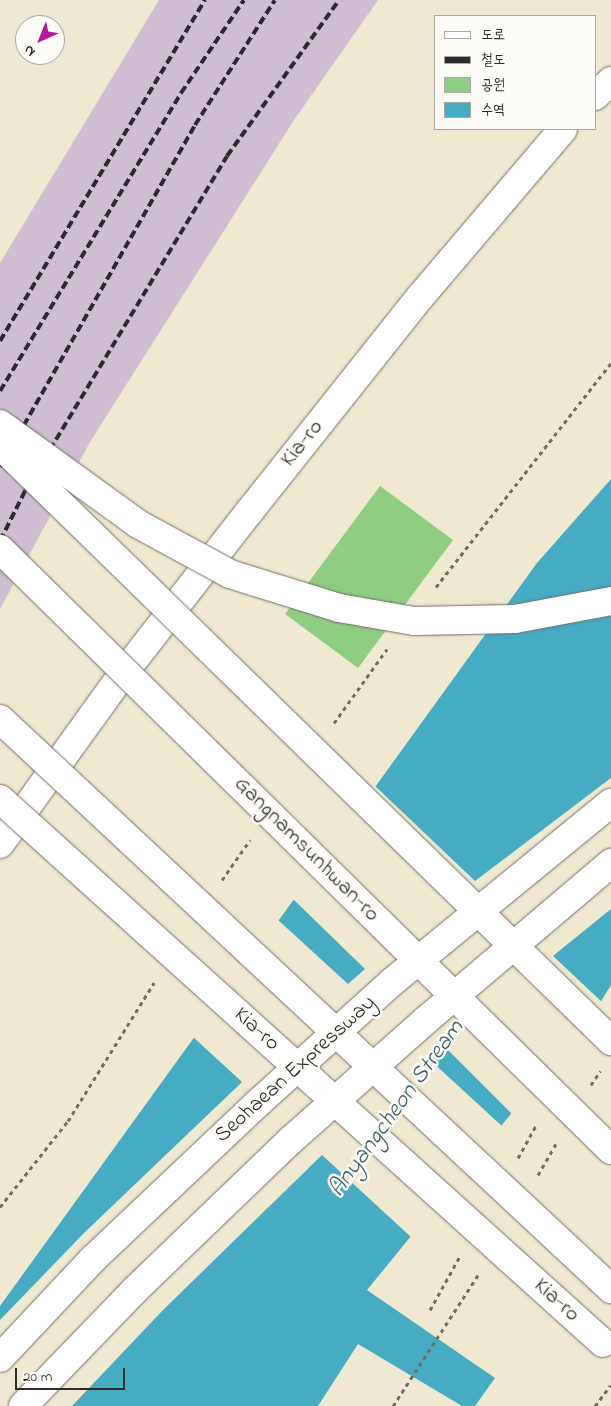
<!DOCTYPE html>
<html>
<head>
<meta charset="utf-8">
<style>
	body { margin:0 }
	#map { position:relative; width:611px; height:1406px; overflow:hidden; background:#efe9cf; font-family:"Indie Flower","Poor Story",sans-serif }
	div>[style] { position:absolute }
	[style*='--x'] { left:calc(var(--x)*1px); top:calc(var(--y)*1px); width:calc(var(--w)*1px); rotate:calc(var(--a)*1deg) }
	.industrial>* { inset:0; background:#cebed1 }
	.green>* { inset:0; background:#8fcd83 }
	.water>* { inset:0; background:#45acc4 }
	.pier>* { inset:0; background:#efe9cf }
	.path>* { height:3px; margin-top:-1.5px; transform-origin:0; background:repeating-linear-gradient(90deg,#706e64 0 4px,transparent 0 8px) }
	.roads { filter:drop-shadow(0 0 1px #706e64) drop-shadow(0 0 1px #706e64) }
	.street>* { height:28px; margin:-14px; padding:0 14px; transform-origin:14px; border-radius:14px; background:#fff }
	.rail>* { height:4px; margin-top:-2px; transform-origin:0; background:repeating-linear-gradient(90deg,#2b2b2b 0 8px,transparent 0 12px) }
	.bridges { filter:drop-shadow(0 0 1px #706e64) drop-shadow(0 0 1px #706e64) }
	.secondary-bridge>* { height:28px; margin:-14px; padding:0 14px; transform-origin:14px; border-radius:14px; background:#fff }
	.highway-bridge>* { height:28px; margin:-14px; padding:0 14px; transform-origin:14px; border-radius:14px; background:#fff }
	span { translate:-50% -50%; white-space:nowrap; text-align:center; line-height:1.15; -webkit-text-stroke:5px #fdfcf7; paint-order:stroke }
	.street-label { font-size:22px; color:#2b2b2b }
	.water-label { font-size:24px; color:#355f68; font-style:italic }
	.legend { position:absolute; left:434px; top:15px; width:162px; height:115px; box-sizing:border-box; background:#fdfcf7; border:1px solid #a9a8a5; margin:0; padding:6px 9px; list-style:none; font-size:15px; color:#2b2b2b }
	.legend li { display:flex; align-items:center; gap:10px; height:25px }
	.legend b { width:25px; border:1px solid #a9a8a5 }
	.north { position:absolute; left:15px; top:15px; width:50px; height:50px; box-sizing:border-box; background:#fdfcf7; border:1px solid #a9a8a5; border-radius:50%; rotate:224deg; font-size:14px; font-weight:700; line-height:20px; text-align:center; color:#2b2b2b }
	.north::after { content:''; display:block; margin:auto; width:18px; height:22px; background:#b5179e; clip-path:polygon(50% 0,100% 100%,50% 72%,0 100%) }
	.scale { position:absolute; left:15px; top:1368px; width:110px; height:22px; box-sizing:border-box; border:2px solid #2b2b2b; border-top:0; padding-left:6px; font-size:15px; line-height:18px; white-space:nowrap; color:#2b2b2b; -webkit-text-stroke:4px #fdfcf7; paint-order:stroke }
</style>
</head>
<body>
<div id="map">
	<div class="industrial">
		<div style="clip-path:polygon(159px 0,378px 0,294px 120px,90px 442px,0 609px,0 263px)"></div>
	</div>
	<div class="green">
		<div style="clip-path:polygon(380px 486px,453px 540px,358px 668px,285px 614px)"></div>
	</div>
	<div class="water">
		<div style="clip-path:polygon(611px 479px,611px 985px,595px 1011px,367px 1290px,495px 1378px,475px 1406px,462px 1406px,358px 1344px,318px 1406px,0 1406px,0 1306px,537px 563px)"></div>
	</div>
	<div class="pier">
		<div style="clip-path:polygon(611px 778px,611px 909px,553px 956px,603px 1003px,513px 1115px,444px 1046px,429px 1059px,503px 1127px,412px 1238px,322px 1155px,163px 1310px,72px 1406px,0 1406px,0 1320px,84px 1233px,242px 1082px,192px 1036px,277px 919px,348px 984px,365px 969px,292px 898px,374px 785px,475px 881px)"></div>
	</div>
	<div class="path">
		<div style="--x:436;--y:587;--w:284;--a:-52"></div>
		<div style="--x:334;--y:723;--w:91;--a:-54.4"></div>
		<div style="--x:222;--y:880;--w:49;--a:-55"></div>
		<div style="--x:591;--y:1085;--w:17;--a:-57"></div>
		<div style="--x:518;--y:1158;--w:39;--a:-61"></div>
		<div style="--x:538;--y:1175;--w:36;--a:-60"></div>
		<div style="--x:0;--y:1207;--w:110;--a:-51.7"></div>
		<div style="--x:68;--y:1121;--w:163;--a:-58.1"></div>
		<div style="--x:430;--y:1310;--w:60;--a:-60.9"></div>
		<div style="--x:393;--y:1406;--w:156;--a:-57"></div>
		<div style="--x:595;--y:1406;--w:26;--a:-53"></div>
	</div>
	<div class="roads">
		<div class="street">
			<div style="--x:595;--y:96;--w:22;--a:-43"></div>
			<div style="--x:0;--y:844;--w:208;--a:-54.2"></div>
			<div style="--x:122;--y:675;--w:207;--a:-52.1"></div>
			<div style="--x:249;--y:512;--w:276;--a:-51.5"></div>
			<div style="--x:421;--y:296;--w:219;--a:-49.6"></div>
		</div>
	</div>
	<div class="rail">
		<div style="--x:0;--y:341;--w:398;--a:-59"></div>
		<div style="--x:0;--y:391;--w:349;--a:-58.7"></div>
		<div style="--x:181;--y:93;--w:112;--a:-55.9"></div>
		<div style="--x:0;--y:467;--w:394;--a:-60.3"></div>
		<div style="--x:195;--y:125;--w:148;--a:-57.4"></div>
		<div style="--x:0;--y:541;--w:56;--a:-63.4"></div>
		<div style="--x:25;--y:491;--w:391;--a:-58.9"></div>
		<div style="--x:227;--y:156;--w:192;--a:-54.3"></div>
	</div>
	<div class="bridges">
		<div class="secondary-bridge">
			<div style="--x:0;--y:719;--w:836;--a:43.01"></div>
			<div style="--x:0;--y:799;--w:812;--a:42.06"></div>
		</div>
		<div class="highway-bridge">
			<div style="--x:0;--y:424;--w:170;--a:35.9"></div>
			<div style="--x:138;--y:524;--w:105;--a:28.5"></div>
			<div style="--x:230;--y:574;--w:114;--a:17.3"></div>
			<div style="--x:339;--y:608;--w:76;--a:9.8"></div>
			<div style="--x:414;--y:621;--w:101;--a:-1.1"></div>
			<div style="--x:515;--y:619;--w:98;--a:-10.6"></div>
			<div style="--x:0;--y:445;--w:854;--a:44.29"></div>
			<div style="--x:0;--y:549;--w:857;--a:44.53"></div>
			<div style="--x:0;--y:1358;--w:136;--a:-46.8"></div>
			<div style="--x:93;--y:1259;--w:227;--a:-43.4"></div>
			<div style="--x:258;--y:1103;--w:181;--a:-42.1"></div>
			<div style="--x:392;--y:982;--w:283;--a:-39.3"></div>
			<div style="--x:23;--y:1406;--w:161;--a:-46"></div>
			<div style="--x:135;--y:1290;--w:216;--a:-43.9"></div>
			<div style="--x:291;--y:1140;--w:181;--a:-41.6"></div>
			<div style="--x:426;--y:1020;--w:243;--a:-40.3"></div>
		</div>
	</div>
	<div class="street-label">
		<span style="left:303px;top:444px;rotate:-51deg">Kia-ro</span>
		<span style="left:306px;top:850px;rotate:45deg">Gangnamsunhwan-ro</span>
		<span style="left:256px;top:1030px;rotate:42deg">Kia-ro</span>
		<span style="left:296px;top:1070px;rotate:-42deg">Seohaean Expressway</span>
		<span style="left:556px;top:1301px;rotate:42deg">Kia-ro</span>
	</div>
	<div class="water-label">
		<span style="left:397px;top:1109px;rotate:-54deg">Anyangcheon Stream</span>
	</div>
	<ul class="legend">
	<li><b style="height:6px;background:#fff"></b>도로</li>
	<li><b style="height:6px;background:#2b2b2b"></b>철도</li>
	<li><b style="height:14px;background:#8fcd83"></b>공원</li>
	<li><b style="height:14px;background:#45acc4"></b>수역</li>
	</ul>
	<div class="north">N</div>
	<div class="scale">20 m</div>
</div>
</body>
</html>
